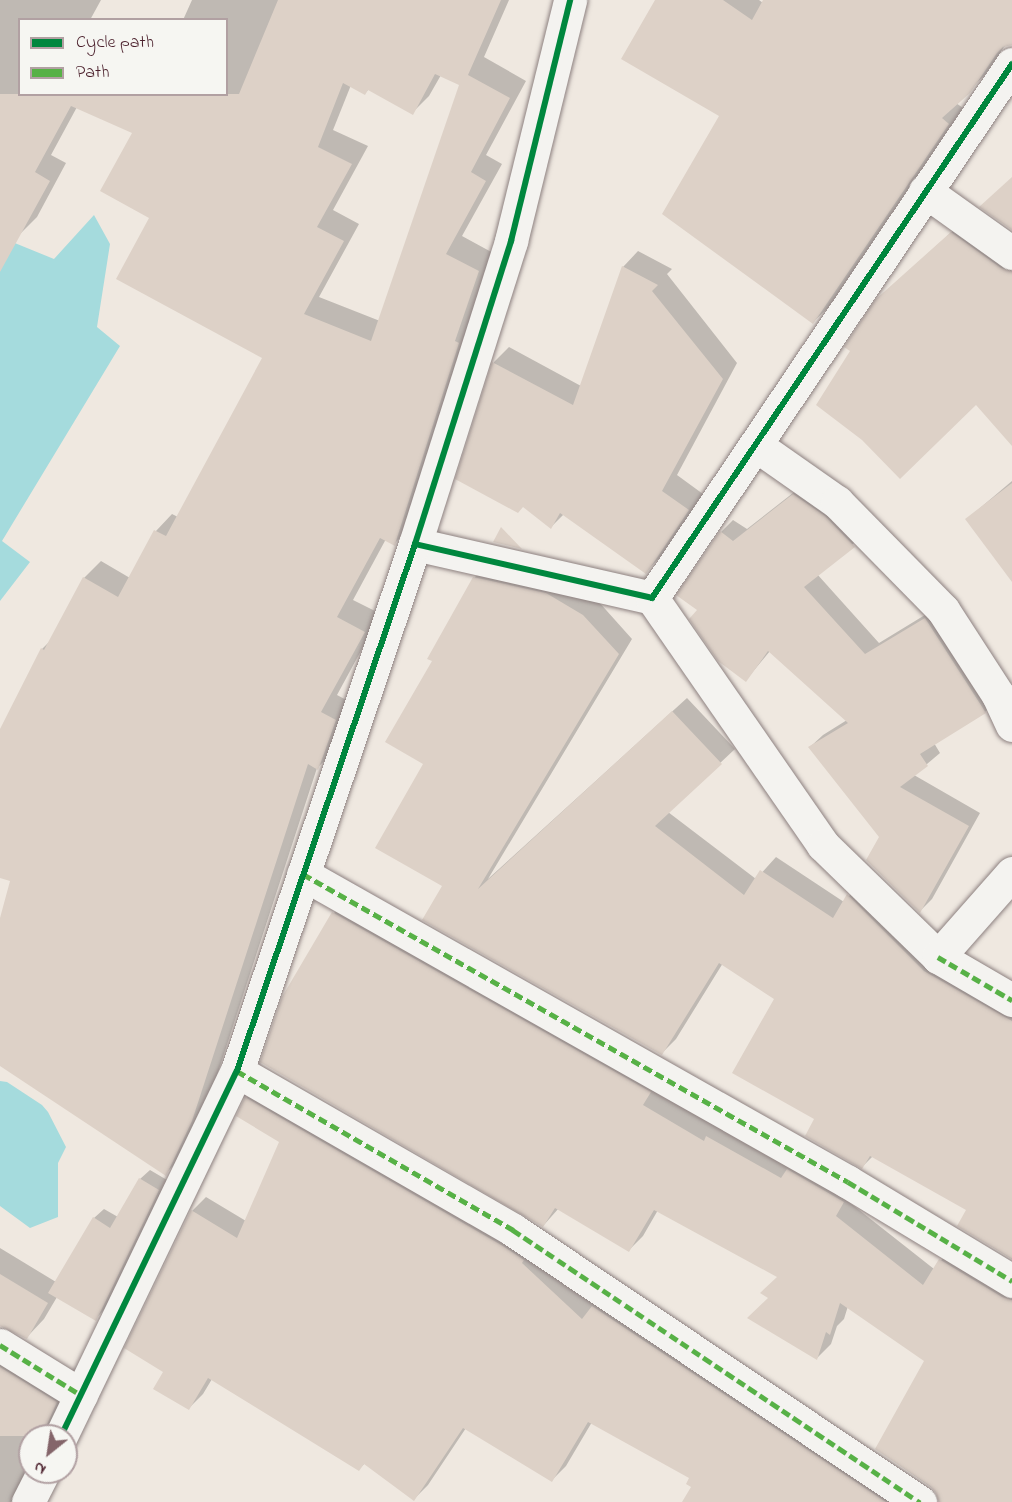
<!DOCTYPE html>
<html>
<head>
<meta charset="utf-8">
<style>
	body { margin:0 }
	#map { position:relative; width:1012px; height:1502px; overflow:hidden; background:#efe8e0; font-family:"Indie Flower",sans-serif }
	div>[style] { position:absolute }
	[style*='--x'] { left:calc(var(--x)*1px); top:calc(var(--y)*1px); width:calc(var(--w)*1px); rotate:calc(var(--a)*1deg) }
	.water>* { inset:0; background:#a5dbdd }
	.shadow>* { inset:0; background:#0003 }
	.building>* { inset:0; background:#ddd1c7 }
	.roads { filter:drop-shadow(0 0 2px #8d8180) drop-shadow(0 0 2px #8d8180) }
	.street>* { height:33px; margin:-16.5px; padding:0 16.5px; transform-origin:16.5px; border-radius:16.5px; background:#f4f3f0 }
	.quiet>* { height:4.5px; margin-top:-2.25px; transform-origin:0; background:repeating-linear-gradient(90deg,#57b146 0 9px,transparent 0 13.5px) }
	.cycleway>* { height:6px; margin:-3px; padding:0 3px; transform-origin:3px; border-radius:3px; background:#00873e }
	span { translate:-50% -50%; white-space:nowrap; text-align:center; line-height:1.15; -webkit-text-stroke:6px #f6f6f2; paint-order:stroke }
	.legend { position:absolute; left:18px; top:18px; width:210px; height:78px; box-sizing:border-box; background:#f6f6f2; border:2px solid #b1a0a2; margin:0; padding:8px 10px; list-style:none; font-size:18px; color:#4a1f2b }
	.legend li { display:flex; align-items:center; gap:12px; height:30px }
	.legend b { width:30px; border:2px solid #b1a0a2 }
	.north { position:absolute; left:18px; top:1424px; width:60px; height:60px; box-sizing:border-box; background:#f6f6f2; border:2px solid #b1a0a2; border-radius:50%; rotate:210deg; font-size:16px; font-weight:700; line-height:24px; text-align:center; color:#4a1f2b }
	.north::after { content:''; display:block; margin:auto; width:21px; height:27px; background:#84656a; clip-path:polygon(50% 0,100% 100%,50% 72%,0 100%) }
</style>
</head>
<body>
<div id="map">
	<div class="water">
		<div style="clip-path:polygon(94px 215px,110px 244px,97px 327px,120px 346px,2px 541px,30px 562px,0 601px,0 237px,54px 259px)"></div>
		<div style="clip-path:polygon(0 1081px,7px 1082px,42px 1105px,48px 1112px,66px 1147px,58px 1163px,58px 1217px,30px 1228px,0 1206px)"></div>
	</div>
	<div class="shadow">
		<div style="clip-path:polygon(evenodd,0 0,101px 0,90px 20px,20px 20px,20px 94px,226px 94px,226px 20px,183px 20px,192px 0,509px 0,484px 57px,526px 81px,486px 155px,502px 164px,462px 236px,495px 254px,411px 527px,394px 544px,386px 539px,353px 600px,381px 614px,337px 695px,352px 703px,335px 751px,317px 768px,208px 1103px,182px 1157px,165px 1174px,0 1058px,0 923px,12px 880px,0 876px,0 733px,42px 649px,51px 640px,84px 578px,101px 561px,130px 578px,156px 531px,172px 514px,178px 517px,264px 357px,151px 217px,134px 132px,77px 107px,51px 155px,66px 163px,37px 217px,20px 234px,0 223px,0 0,441px 75px,461px 84px,380px 321px,319px 297px,359px 224px,333px 210px,368px 146px,333px 130px,351px 85px,365px 93px,369px 89px,412px 113px,429px 96px,441px 75px)"></div>
		<div style="clip-path:polygon(656px 0,759px 0,763px 3px,765px 0,1012px 0,1012px 41px,1004px 47px,984px 76px,956px 103px,963px 108px,828px 308px,813px 322px,722px 116px)"></div>
		<div style="clip-path:polygon(966px 219px,1012px 252px,1012px 444px,891px 287px)"></div>
		<div style="clip-path:polygon(638px 251px,672px 269px,667px 274px,737px 363px,677px 475px,703px 494px,661px 556px,646px 572px,564px 514px,551px 527px,523px 505px,457px 478px,494px 362px,509px 347px,581px 386px,623px 267px)"></div>
		<div style="clip-path:polygon(1012px 481px,1012px 567px,967px 519px)"></div>
		<div style="clip-path:polygon(807px 482px,866px 533px,817px 574px,879px 643px,938px 607px,998px 699px,985px 712px,934px 743px,940px 753px,914px 775px,980px 813px,932px 899px,920px 911px,880px 837px,810px 747px,823px 735px,847px 720px,770px 651px,746px 680px,699px 609px,721px 532px,733px 520px,747px 529px)"></div>
		<div style="clip-path:polygon(489px 563px,598px 601px,632px 639px,488px 879px,687px 698px,735px 749px,668px 812px,756px 879px,776px 857px,844px 902px,862px 881px,1012px 999px,1012px 1259px,959px 1226px,968px 1210px,873px 1156px,862px 1167px,816px 1119px,776px 998px,723px 963px,676px 1039px,662px 1053px,444px 886px,425px 763px,434px 661px,475px 577px)"></div>
		<div style="clip-path:polygon(348px 899px,849px 1202px,934px 1269px,954px 1245px,1012px 1280px,1012px 1502px,940px 1502px,938px 1492px,877px 1449px,926px 1360px,848px 1306px,844px 1319px,837px 1326px,831px 1344px,817px 1358px,770px 1298px,779px 1276px,658px 1210px,643px 1236px,629px 1250px,559px 1208px,543px 1226px,334px 913px)"></div>
		<div style="clip-path:polygon(261px 1084px,921px 1502px,684px 1502px,693px 1486px,691px 1477px,592px 1422px,566px 1466px,552px 1480px,466px 1428px,428px 1485px,414px 1499px,365px 1463px,359px 1469px,212px 1379px,203px 1394px,189px 1408px,165px 1371px,192px 1211px,206px 1197px,246px 1221px,281px 1141px,246px 1098px)"></div>
		<div style="clip-path:polygon(150px 1170px,167px 1180px,105px 1309px,95px 1319px,57px 1297px,44px 1319px,28px 1336px,0 1319px,0 1248px,56px 1282px,94px 1218px,104px 1209px,118px 1217px,140px 1179px)"></div>
		<div style="clip-path:polygon(0 1361px,72px 1385px,54px 1436px,30px 1436px,30px 1470px,20px 1502px,0 1502px)"></div>
	</div>
	<div class="building">
		<div style="clip-path:polygon(evenodd,278px 0,501px 0,468px 75px,510px 98px,471px 172px,486px 181px,446px 254px,479px 271px,455px 341px,459px 343px,397px 538px,395px 546px,380px 538px,337px 617px,365px 632px,321px 712px,336px 720px,318px 770px,308px 764px,192px 1121px,166px 1176px,0 1066px,0 918px,10px 881px,0 878px,0 729px,41px 648px,44px 650px,83px 577px,118px 597px,154px 530px,166px 536px,262px 358px,116px 279px,149px 218px,100px 191px,132px 133px,71px 106px,35px 172px,50px 181px,0 272px,0 94px,239px 94px,278px 0,435px 74px,459px 85px,371px 341px,304px 314px,344px 241px,317px 227px,352px 164px,318px 147px,343px 83px,365px 95px,368px 90px,413px 115px,435px 74px)"></div>
		<div style="clip-path:polygon(655px 0,723px 0,752px 20px,763px 0,1012px 0,1012px 45px,1003px 47px,997px 53px,970px 93px,942px 118px,949px 124px,813px 324px,662px 214px,719px 116px,621px 59px)"></div>
		<div style="clip-path:polygon(1012px 177px,1012px 230px,979px 207px)"></div>
		<div style="clip-path:polygon(951px 232px,1001px 268px,1012px 271px,1012px 446px,976px 405px,900px 479px,862px 440px,816px 405px,850px 351px,844px 347px,875px 300px)"></div>
		<div style="clip-path:polygon(622px 266px,658px 285px,652px 291px,723px 379px,662px 491px,689px 510px,646px 574px,560px 513px,551px 529px,523px 507px,518px 513px,455px 479px,492px 362px,573px 405px)"></div>
		<div style="clip-path:polygon(1012px 483px,1012px 582px,965px 519px)"></div>
		<div style="clip-path:polygon(793px 494px,825px 516px,855px 547px,804px 587px,865px 654px,925px 618px,986px 713px,920px 754px,928px 766px,900px 787px,969px 826px,920px 913px,866px 860px,879px 837px,808px 747px,848px 723px,768px 651px,746px 682px,718px 661px,689px 619px,697px 610px,676px 595px,720px 531px,733px 541px)"></div>
		<div style="clip-path:polygon(501px 527px,522px 549px,493px 542px)"></div>
		<div style="clip-path:polygon(473px 577px,546px 593px,583px 615px,619px 654px,478px 889px,672px 711px,722px 764px,655px 826px,744px 895px,760px 870px,833px 918px,847px 894px,924px 971px,1012px 1021px,1012px 1259px,957px 1226px,966px 1210px,870px 1156px,862px 1169px,805px 1136px,814px 1119px,732px 1073px,774px 999px,719px 963px,662px 1055px,422px 920px,442px 886px,375px 848px,423px 764px,385px 742px,432px 661px,427px 659px)"></div>
		<div style="clip-path:polygon(332px 912px,651px 1092px,643px 1105px,704px 1141px,706px 1136px,781px 1178px,787px 1169px,844px 1202px,836px 1216px,923px 1285px,939px 1259px,1002px 1297px,1012px 1300px,1012px 1502px,939px 1502px,936px 1493px,930px 1486px,875px 1449px,924px 1361px,840px 1303px,830px 1335px,826px 1332px,817px 1360px,747px 1318px,768px 1298px,760px 1293px,777px 1277px,654px 1210px,629px 1252px,555px 1208px,543px 1227px,260px 1062px,282px 997px)"></div>
		<div style="clip-path:polygon(245px 1097px,503px 1246px,524px 1260px,522px 1263px,582px 1319px,592px 1306px,886px 1502px,682px 1502px,691px 1487px,686px 1484px,689px 1478px,588px 1422px,552px 1482px,463px 1428px,414px 1501px,364px 1464px,359px 1471px,208px 1378px,189px 1410px,153px 1389px,163px 1372px,124px 1348px,191px 1210px,237px 1238px,279px 1142px,236px 1116px)"></div>
		<div style="clip-path:polygon(139px 1178px,159px 1190px,96px 1321px,48px 1293px,93px 1217px,110px 1228px)"></div>
		<div style="clip-path:polygon(0 1274px,48px 1303px,27px 1339px,0 1326px)"></div>
		<div style="clip-path:polygon(0 1367px,57px 1402px,42px 1436px,0 1436px)"></div>
	</div>
	<div class="roads">
		<div class="street">
			<div style="--x:925;--y:191;--w:107;--a:35.5"></div>
			<div style="--x:757;--y:446;--w:98;--a:35"></div>
			<div style="--x:837;--y:502;--w:151;--a:45.5"></div>
			<div style="--x:943;--y:610;--w:101;--a:57.1"></div>
			<div style="--x:998;--y:695;--w:33;--a:65"></div>
			<div style="--x:415;--y:544;--w:243;--a:12.8"></div>
			<div style="--x:652;--y:598;--w:644;--a:-56.01"></div>
			<div style="--x:652;--y:598;--w:300;--a:55.3"></div>
			<div style="--x:823;--y:845;--w:161;--a:44.2"></div>
			<div style="--x:938;--y:957;--w:86;--a:30.2"></div>
			<div style="--x:303;--y:874;--w:626;--a:29.47"></div>
			<div style="--x:848;--y:1182;--w:192;--a:31.1"></div>
			<div style="--x:938;--y:957;--w:112;--a:-48.6"></div>
			<div style="--x:237;--y:1071;--w:319;--a:29.9"></div>
			<div style="--x:513;--y:1230;--w:490;--a:33.8"></div>
			<div style="--x:0;--y:1345;--w:95;--a:31.7"></div>
			<div style="--x:61;--y:1436;--w:405;--a:-64.3"></div>
			<div style="--x:237;--y:1071;--w:556;--a:-71.34"></div>
			<div style="--x:415;--y:544;--w:318;--a:-72.4"></div>
			<div style="--x:511;--y:241;--w:248;--a:-76.2"></div>
			<div style="--x:28;--y:1502;--w:34;--a:-63"></div>
		</div>
	</div>
	<div class="quiet">
		<div style="--x:303;--y:874;--w:626;--a:29.47"></div>
		<div style="--x:848;--y:1182;--w:192;--a:31.1"></div>
		<div style="--x:938;--y:957;--w:86;--a:30.2"></div>
		<div style="--x:237;--y:1071;--w:319;--a:29.9"></div>
		<div style="--x:513;--y:1230;--w:490;--a:33.8"></div>
		<div style="--x:0;--y:1345;--w:95;--a:31.7"></div>
	</div>
	<div class="cycleway">
		<div style="--x:415;--y:544;--w:243;--a:12.8"></div>
		<div style="--x:652;--y:598;--w:644;--a:-56.01"></div>
		<div style="--x:61;--y:1436;--w:405;--a:-64.3"></div>
		<div style="--x:237;--y:1071;--w:556;--a:-71.34"></div>
		<div style="--x:415;--y:544;--w:318;--a:-72.4"></div>
		<div style="--x:511;--y:241;--w:248;--a:-76.2"></div>
	</div>
	<ul class="legend">
	<li><b style="height:8px;background:#00873e"></b>Cycle path</li>
	<li><b style="height:8px;background:#57b146"></b>Path</li>
	</ul>
	<div class="north">N</div>
</div>
</body>
</html>
